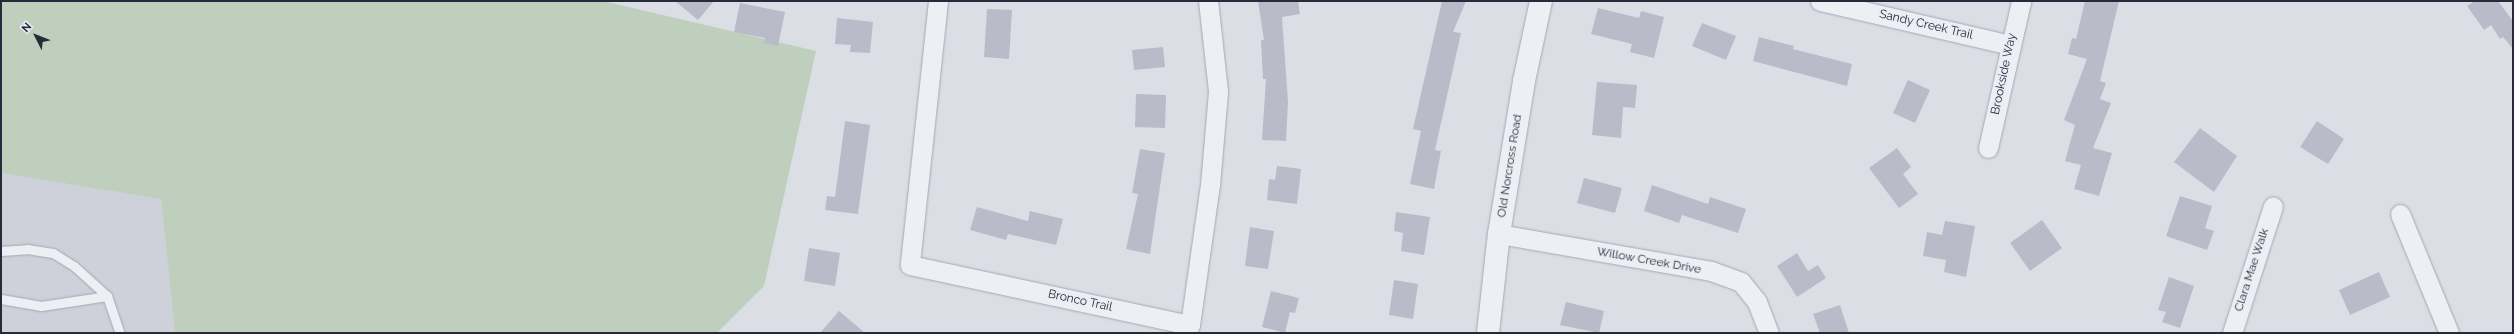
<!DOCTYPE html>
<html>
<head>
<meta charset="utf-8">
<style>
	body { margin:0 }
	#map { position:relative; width:2514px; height:334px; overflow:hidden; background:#dbdee5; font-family:Raleway,sans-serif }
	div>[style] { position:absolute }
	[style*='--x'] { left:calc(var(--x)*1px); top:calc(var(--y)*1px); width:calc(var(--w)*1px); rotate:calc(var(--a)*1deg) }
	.built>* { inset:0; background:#ced0da }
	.green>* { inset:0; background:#becfbd }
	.building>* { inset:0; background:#b9bcc8 }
	.roads { filter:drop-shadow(0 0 1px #a5a8b2) drop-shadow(0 0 1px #a5a8b2) }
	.service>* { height:9px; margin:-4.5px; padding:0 4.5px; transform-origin:4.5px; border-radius:4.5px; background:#eeeff4 }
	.minor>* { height:19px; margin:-9.5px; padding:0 9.5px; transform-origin:9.5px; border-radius:9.5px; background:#eeeff4 }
	.tertiary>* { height:22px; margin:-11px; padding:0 11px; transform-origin:11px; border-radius:11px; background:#eeeff4 }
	span { translate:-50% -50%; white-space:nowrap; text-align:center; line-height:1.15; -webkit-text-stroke:3.5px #eaedf3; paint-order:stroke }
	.street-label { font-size:12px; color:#262a3b }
	.frame { position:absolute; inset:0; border:2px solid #262a3b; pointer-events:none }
	.north { position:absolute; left:16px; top:16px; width:40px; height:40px; -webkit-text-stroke:3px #eaedf3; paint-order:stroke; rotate:312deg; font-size:11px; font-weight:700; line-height:16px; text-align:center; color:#262a3b }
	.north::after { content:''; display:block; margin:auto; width:14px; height:18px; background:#262a3b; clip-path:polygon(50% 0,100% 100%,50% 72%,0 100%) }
</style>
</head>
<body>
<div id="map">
	<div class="built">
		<div style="clip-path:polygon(1px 173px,161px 199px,175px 333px,1px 333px)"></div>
	</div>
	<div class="green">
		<div style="clip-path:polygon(1px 1px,603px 1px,816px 51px,764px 286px,717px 333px,175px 333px,161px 199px,1px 173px)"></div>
	</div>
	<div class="building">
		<div style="clip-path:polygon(675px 1px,714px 1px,698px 20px)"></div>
		<div style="clip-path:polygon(1258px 1px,1298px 1px,1300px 14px,1282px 17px,1288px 102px,1286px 141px,1262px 140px,1266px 79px,1263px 79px,1261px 40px,1264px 40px)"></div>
		<div style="clip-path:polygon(1442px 1px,1466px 1px,1453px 32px,1461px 33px,1435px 150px,1441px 151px,1434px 189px,1410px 184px,1421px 131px,1413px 129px)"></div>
		<div style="clip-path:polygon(2085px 1px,2119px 1px,2100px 81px,2106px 83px,2100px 99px,2111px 103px,2093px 148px,2112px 153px,2099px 196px,2074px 189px,2081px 165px,2065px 161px,2075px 125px,2064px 120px,2087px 59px,2068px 54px,2072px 38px,2076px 39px)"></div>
		<div style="clip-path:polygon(2475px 1px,2498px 1px,2513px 21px,2513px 49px,2503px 37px,2500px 39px,2491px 25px,2484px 30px,2467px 6px)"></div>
		<div style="clip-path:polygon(740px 3px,785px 12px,778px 46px,764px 43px,765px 38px,734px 32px)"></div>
		<div style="clip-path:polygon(1598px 8px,1639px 18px,1641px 11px,1664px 17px,1654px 58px,1630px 52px,1632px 44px,1591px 34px)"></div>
		<div style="clip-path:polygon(987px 9px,1012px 10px,1009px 59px,984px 57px)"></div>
		<div style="clip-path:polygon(837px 18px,873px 22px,870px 53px,850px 52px,851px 45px,835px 44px)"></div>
		<div style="clip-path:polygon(1702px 23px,1736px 36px,1726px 60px,1692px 46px)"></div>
		<div style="clip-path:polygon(1759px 37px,1794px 46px,1793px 49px,1852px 64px,1847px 86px,1753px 61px)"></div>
		<div style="clip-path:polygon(1163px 47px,1165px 67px,1134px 70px,1132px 50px)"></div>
		<div style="clip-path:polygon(1908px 80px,1930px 90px,1915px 123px,1893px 113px)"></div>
		<div style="clip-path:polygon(1597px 82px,1637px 85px,1635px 108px,1623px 107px,1621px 138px,1592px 135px)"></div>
		<div style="clip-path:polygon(1136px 94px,1166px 95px,1165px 128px,1135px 127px)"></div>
		<div style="clip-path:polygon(845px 121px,870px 125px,858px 214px,825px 210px,827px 196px,835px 197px)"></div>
		<div style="clip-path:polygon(2317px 121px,2344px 139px,2328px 164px,2300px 147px)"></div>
		<div style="clip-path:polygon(2200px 128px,2237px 156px,2214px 192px,2174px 162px)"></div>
		<div style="clip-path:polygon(1897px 148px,1911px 167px,1903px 174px,1918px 194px,1899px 208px,1869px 168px)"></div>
		<div style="clip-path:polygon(1140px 149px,1165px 153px,1150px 254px,1126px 249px,1138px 194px,1132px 193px)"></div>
		<div style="clip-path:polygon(1277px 166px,1301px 169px,1297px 204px,1267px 200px,1269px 179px,1275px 180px)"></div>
		<div style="clip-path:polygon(1584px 178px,1622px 188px,1615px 213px,1577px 203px)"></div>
		<div style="clip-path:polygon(1652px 185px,1708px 204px,1710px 197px,1746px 209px,1738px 233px,1682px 215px,1679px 223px,1644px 211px)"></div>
		<div style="clip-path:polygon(2180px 196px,2212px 206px,2205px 228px,2214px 231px,2207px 250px,2166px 236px)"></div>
		<div style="clip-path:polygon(977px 207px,1028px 221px,1030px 211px,1063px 219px,1056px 245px,1008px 234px,1006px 240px,970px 230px)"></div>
		<div style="clip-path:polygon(1396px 212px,1430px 217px,1424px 255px,1401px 251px,1403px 233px,1394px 231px)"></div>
		<div style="clip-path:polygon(2042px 220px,2062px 248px,2030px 271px,2010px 243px)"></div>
		<div style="clip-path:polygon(1945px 221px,1975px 226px,1966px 277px,1944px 272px,1946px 260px,1923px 256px,1927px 232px,1942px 235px)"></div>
		<div style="clip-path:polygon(1250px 227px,1274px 231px,1268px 269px,1245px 266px)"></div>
		<div style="clip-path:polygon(809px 248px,840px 253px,835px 286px,804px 281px)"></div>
		<div style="clip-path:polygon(1797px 253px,1808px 271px,1818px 265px,1826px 278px,1797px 297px,1777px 266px)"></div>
		<div style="clip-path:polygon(2379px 272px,2390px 297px,2350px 315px,2339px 290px)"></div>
		<div style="clip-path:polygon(2169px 277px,2194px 286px,2180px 328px,2162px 322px,2166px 312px,2158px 310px)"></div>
		<div style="clip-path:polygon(1394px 280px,1418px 284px,1413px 319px,1389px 315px)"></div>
		<div style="clip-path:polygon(1271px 291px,1299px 298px,1295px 313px,1290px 312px,1285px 333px,1262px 327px)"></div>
		<div style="clip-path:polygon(1566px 302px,1604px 311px,1599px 333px,1560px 325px)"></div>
		<div style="clip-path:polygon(1840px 305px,1849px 333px,1820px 333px,1813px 314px)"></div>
		<div style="clip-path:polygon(839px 311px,865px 333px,820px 333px)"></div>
	</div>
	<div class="roads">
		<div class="service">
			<div style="--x:1;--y:251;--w:26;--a:-4"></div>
			<div style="--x:27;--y:249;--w:26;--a:9"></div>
			<div style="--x:53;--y:253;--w:25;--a:32"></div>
			<div style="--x:74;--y:266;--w:45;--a:42.3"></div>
			<div style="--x:107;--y:296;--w:39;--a:71"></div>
			<div style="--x:1;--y:299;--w:41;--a:9.9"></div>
			<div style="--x:41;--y:306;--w:67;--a:-8.6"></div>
		</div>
		<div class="minor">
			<div style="--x:938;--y:1;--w:265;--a:96.1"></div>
			<div style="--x:910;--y:265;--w:286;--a:12.1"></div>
			<div style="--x:1190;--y:325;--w:141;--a:-81.9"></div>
			<div style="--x:1210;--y:185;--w:94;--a:-85.1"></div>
			<div style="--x:1218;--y:91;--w:91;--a:-96.3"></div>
			<div style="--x:1820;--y:1;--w:195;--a:13"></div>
			<div style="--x:1988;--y:148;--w:151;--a:-77.3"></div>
			<div style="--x:2400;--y:214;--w:129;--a:67.6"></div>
			<div style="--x:1499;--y:234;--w:215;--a:9.9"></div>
			<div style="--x:1711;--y:271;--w:32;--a:20"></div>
			<div style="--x:1741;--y:282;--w:26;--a:51"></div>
			<div style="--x:1757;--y:302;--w:33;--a:69"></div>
			<div style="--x:2232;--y:333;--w:133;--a:-72.1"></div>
		</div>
		<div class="tertiary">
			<div style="--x:1488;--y:333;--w:100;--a:-83.7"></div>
			<div style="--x:1499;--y:234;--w:155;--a:-80.7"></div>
			<div style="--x:1524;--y:81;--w:82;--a:-78"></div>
		</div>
	</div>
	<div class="street-label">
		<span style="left:1926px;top:25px;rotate:13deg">Sandy Creek Trail</span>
		<span style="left:2004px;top:74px;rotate:-78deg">Brookside Way</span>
		<span style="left:1510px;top:166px;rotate:-81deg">Old Norcross Road</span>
		<span style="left:1649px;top:261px;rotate:10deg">Willow Creek Drive</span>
		<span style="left:2252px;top:270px;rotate:-72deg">Clara Mae Walk</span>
		<span style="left:1080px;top:301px;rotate:12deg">Bronco Trail</span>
	</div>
	<div class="frame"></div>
	<div class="north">N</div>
</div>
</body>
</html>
